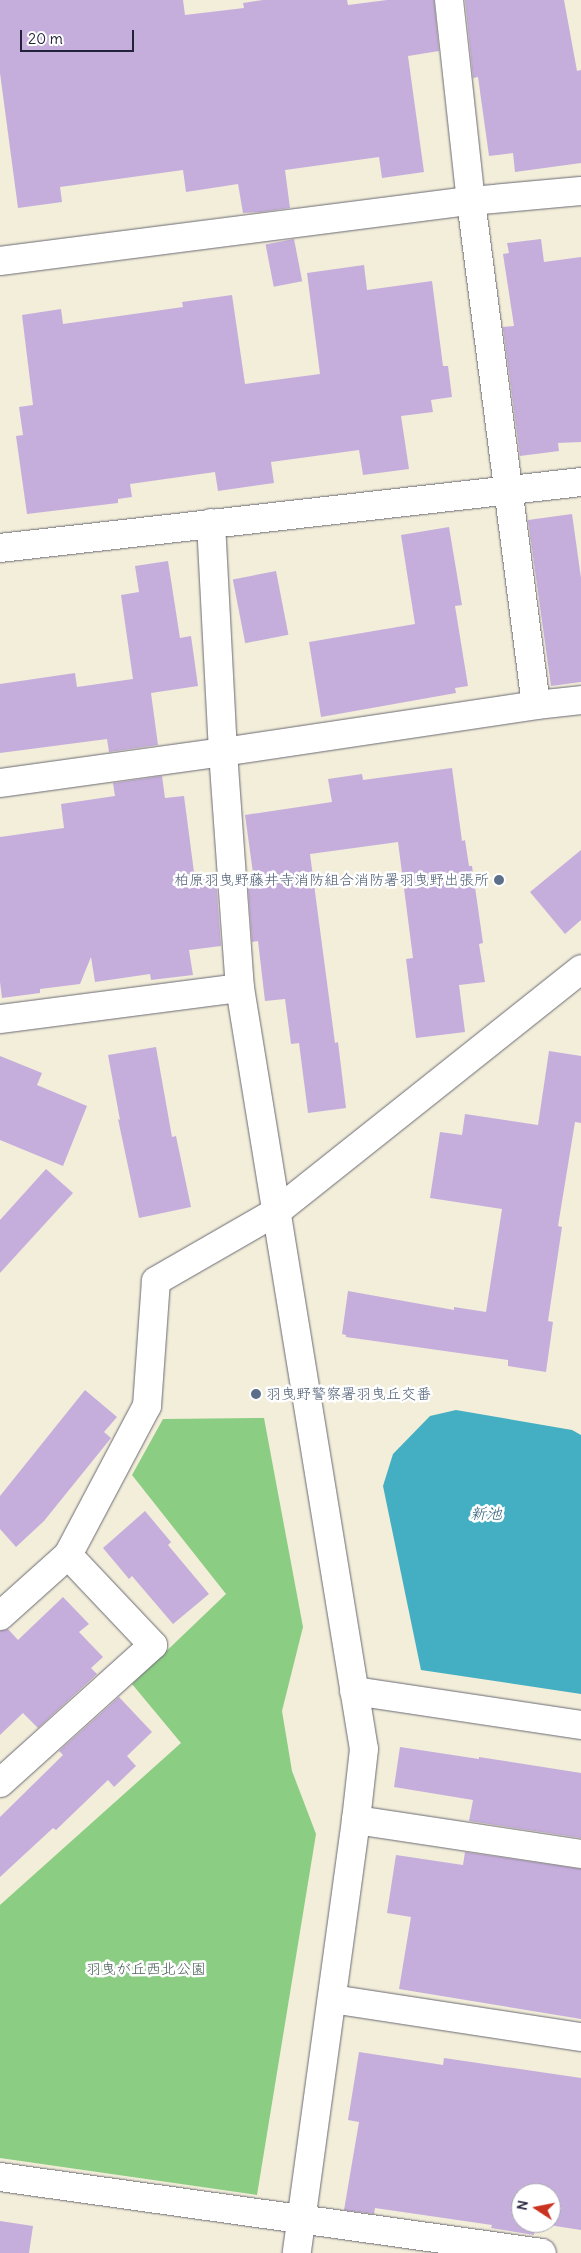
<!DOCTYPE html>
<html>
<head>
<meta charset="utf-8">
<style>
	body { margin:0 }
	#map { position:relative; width:581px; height:2253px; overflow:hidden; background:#f2eeda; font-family:Delius,"Klee One",sans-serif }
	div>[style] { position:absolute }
	.green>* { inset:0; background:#8ccd84 }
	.water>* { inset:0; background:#44afc3 }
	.building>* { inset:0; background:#c6aedc; transform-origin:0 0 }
	.roads { filter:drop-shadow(0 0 1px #6b6973) drop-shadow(0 0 1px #6b6973) }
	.minor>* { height:28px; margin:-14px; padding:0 14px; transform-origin:14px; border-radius:14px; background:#fff }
	.dots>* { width:14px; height:14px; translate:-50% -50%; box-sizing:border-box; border:2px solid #fff; border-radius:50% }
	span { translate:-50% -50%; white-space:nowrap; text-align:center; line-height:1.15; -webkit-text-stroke:5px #fff; paint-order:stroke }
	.service-label { font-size:15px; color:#4e5e75 }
	.right { translate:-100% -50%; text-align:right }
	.left { translate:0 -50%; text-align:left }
	.park-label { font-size:15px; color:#475e55 }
	.water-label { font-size:16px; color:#316178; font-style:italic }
	.north { position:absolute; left:511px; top:2183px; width:50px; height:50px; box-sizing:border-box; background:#fff; border:1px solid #a7a7b1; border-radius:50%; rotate:281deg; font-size:14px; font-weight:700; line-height:20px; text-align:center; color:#22223b }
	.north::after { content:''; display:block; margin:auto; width:18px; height:22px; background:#c8321e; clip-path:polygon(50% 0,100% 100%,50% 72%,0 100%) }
	.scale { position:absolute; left:20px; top:30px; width:114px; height:22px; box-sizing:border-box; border:2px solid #22223b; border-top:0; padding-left:6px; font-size:15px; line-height:18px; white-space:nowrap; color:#22223b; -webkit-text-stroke:4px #fff; paint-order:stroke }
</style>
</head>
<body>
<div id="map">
	<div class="green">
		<div style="clip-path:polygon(264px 1418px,303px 1627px,282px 1711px,292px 1771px,316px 1834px,257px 2195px,0 2158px,0 1905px,181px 1743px,132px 1684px,226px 1594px,132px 1475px,163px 1419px)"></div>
	</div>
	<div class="water">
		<div style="clip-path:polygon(456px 1410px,572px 1430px,581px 1435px,581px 1694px,421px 1670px,383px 1486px,393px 1454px,430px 1416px)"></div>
	</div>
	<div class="building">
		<div style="clip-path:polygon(0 0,183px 0,185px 15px,244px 8px,243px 3px,263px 0,347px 0,348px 5px,387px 0,434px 0,439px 51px,408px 56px,424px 172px,382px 178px,379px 157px,285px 170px,290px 208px,261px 212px,243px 213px,238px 184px,186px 192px,183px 170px,60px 187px,62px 202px,18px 208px,0 73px)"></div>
		<div style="clip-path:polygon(465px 0,564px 0,577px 71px,581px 70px,581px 163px,515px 172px,513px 153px,489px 156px,478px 77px,473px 78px)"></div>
		<div style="left:294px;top:239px;width:43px;height:29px;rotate:79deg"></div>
		<div style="clip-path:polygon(541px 239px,544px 262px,581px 257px,581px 442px,558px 443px,559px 451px,520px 456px,503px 327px,514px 326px,503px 254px,509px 253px,507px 243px)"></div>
		<div style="clip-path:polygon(364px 265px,367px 290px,432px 281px,443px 366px,448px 366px,452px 397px,431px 400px,433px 412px,401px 416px,409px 469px,363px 475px,359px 450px,271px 462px,274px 483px,218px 491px,215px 472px,130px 484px,132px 497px,118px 499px,118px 503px,27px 514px,16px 436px,23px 435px,19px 407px,33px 405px,22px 315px,61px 309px,63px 324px,183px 307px,182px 302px,232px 295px,245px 384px,320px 374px,307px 273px)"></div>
		<div style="clip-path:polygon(572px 514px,581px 578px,581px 682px,551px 686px,528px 520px)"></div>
		<div style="clip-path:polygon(449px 527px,462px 605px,455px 606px,468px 686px,455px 688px,456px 693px,321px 717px,309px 642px,415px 624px,401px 535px)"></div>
		<div style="clip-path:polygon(168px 561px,180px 638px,191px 636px,198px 686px,151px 693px,158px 745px,109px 752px,107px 739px,0 753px,0 684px,75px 673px,77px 687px,133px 679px,121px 595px,139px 592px,135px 566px)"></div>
		<div style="left:276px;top:571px;width:65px;height:44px;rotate:79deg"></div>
		<div style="clip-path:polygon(452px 768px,462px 841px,465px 840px,469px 866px,472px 866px,483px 943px,479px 944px,485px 982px,459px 985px,465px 1032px,416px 1038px,406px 959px,413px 958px,398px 842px,310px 854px,335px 1043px,338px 1042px,346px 1108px,308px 1113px,299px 1043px,291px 1044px,285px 999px,265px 1001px,258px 941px,252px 942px,247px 873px,253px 873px,245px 815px,332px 802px,328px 779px,362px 774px,363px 780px)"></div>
		<div style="clip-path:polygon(162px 776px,165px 798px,184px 796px,195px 880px,216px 878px,221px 946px,189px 950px,193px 975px,151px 980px,150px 974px,95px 982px,91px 957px,80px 984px,40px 989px,40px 993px,2px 998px,0 982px,0 837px,64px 828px,61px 804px,115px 796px,113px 783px)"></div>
		<div style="clip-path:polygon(581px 850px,581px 920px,565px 934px,530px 892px)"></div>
		<div style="clip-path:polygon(156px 1047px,172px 1137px,176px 1136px,191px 1207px,139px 1218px,118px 1119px,120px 1120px,108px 1055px)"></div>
		<div style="clip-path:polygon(549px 1051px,581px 1056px,581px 1123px,575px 1122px,558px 1226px,562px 1227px,548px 1321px,553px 1322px,546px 1372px,508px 1366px,508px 1360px,346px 1337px,346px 1335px,342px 1334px,348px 1291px,454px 1310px,454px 1307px,486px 1312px,502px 1209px,430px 1198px,440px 1132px,462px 1135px,465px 1114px,538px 1125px)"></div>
		<div style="clip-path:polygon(0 1056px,42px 1073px,37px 1085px,87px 1106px,63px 1166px,0 1140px)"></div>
		<div style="clip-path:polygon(46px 1169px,73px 1193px,0 1273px,0 1220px)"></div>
		<div style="clip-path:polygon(85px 1390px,117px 1417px,104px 1432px,111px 1438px,44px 1521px,16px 1547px,0 1529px,0 1496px)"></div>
		<div style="clip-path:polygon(145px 1511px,171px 1542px,168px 1545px,209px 1594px,173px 1624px,132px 1576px,129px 1579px,103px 1548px)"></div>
		<div style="clip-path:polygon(63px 1597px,89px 1624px,79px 1632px,103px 1657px,91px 1668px,97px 1674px,38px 1728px,23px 1713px,0 1735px,0 1631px,8px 1629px,18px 1640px)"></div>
		<div style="clip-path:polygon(119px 1697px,152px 1732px,127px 1756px,136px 1766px,114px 1787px,108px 1780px,56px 1830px,53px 1828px,0 1877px,0 1817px,63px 1755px,59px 1751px)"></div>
		<div style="clip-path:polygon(400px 1747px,479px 1759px,479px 1757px,581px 1773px,581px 1838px,469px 1821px,473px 1800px,394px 1787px)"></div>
		<div style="clip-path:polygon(465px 1852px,581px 1869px,581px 2019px,399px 1989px,411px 1917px,387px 1913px,396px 1855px,463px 1865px)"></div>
		<div style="clip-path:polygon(evenodd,359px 2052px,443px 2065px,444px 2058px,581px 2078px,581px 2230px,536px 2223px,534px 2235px,491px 2228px,492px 2225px,375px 2208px,374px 2214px,344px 2210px,359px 2122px,348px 2120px,359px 2052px,521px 2193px,551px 2193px,551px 2223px,521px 2223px,521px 2193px)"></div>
		<div style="clip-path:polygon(0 2221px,33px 2226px,29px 2253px,0 2253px)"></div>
	</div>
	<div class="roads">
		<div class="minor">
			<div style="left:449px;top:0;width:202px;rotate:83.8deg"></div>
			<div style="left:471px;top:201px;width:508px;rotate:82.65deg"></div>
			<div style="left:0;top:261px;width:475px;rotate:-7.3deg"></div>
			<div style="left:471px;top:201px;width:110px;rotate:-5.2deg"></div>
			<div style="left:211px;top:523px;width:229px;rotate:87deg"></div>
			<div style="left:223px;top:752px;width:237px;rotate:85.9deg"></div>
			<div style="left:240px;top:988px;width:771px;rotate:80.75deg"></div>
			<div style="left:364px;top:1749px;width:71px;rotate:96.4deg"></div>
			<div style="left:356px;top:1820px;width:437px;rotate:97.8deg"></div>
			<div style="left:0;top:548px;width:585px;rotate:-6.48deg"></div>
			<div style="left:0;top:783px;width:225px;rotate:-7.9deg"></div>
			<div style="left:223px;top:752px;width:317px;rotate:-8.5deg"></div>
			<div style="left:536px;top:705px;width:45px;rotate:-6.3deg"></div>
			<div style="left:0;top:1019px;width:242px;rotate:-7.4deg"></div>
			<div style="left:0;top:1616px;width:91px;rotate:-41.9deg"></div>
			<div style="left:68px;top:1555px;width:169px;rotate:-62.1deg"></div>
			<div style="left:147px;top:1406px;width:125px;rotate:-85.9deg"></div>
			<div style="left:156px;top:1281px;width:138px;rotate:-29.9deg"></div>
			<div style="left:276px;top:1212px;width:390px;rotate:-38.5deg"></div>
			<div style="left:354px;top:1691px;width:230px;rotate:8.5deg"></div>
			<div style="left:0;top:1783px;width:206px;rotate:-42deg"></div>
			<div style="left:153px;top:1645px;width:124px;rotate:-133.4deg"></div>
			<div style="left:356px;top:1820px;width:228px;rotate:8.6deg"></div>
			<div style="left:332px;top:1999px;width:252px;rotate:8.7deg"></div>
			<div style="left:0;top:2177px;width:547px;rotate:7.98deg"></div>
		</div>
	</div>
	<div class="dots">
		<div style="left:499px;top:880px;background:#5c6f8a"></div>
		<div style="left:256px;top:1394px;background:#5c6f8a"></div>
	</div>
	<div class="service-label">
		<span class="right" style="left:489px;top:880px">柏原羽曳野藤井寺消防組合消防署羽曳野出張所</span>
		<span class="left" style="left:266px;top:1394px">羽曳野警察署羽曳丘交番</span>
	</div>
	<div class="park-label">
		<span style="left:146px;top:1969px">羽曳が丘西北公園</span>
	</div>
	<div class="water-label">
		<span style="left:486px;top:1513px">新池</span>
	</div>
	<div class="north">N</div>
	<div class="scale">20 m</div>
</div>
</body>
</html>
